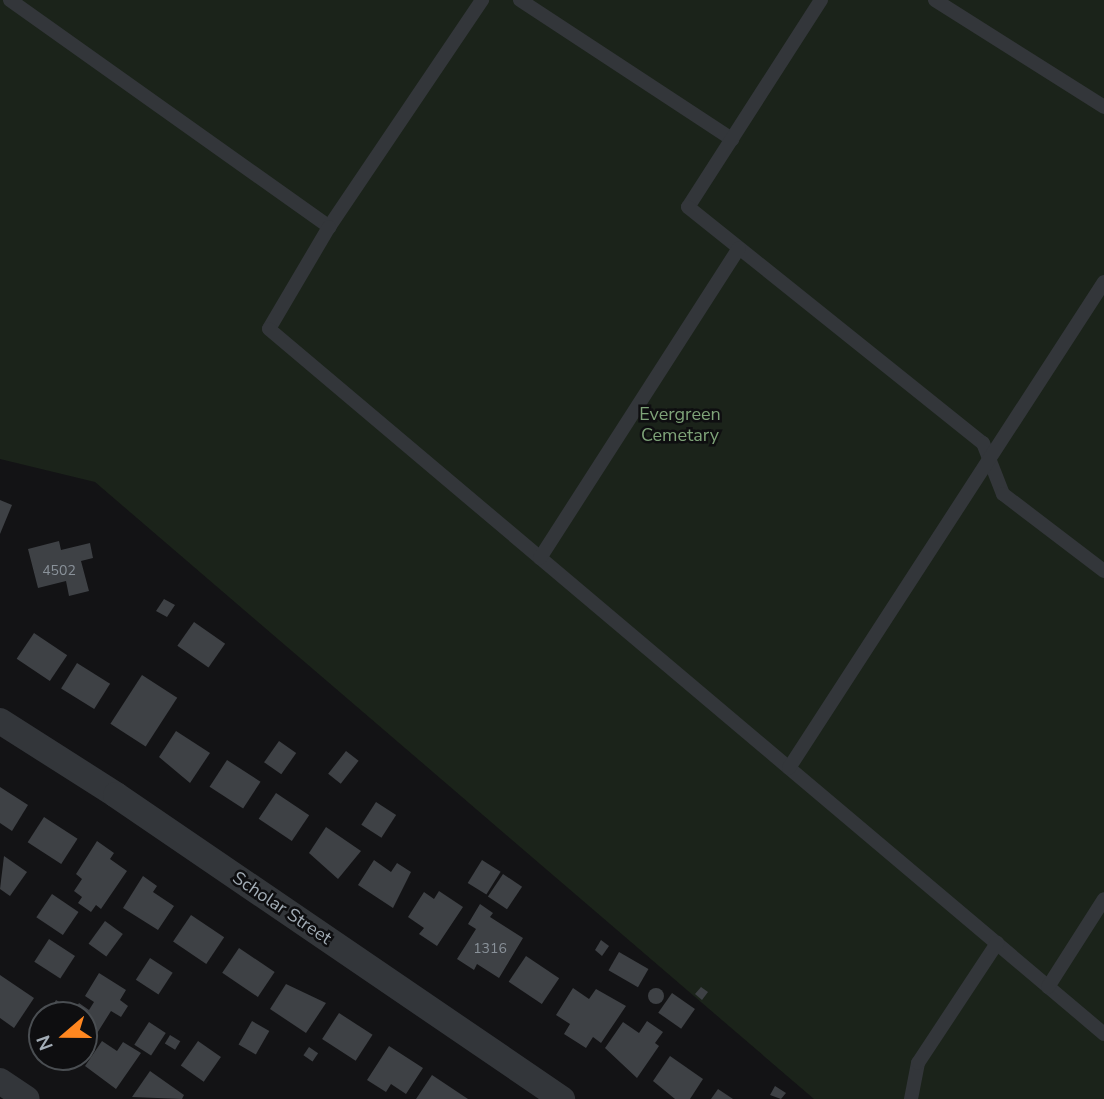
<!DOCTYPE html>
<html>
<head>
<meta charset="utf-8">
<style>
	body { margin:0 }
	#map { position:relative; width:1104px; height:1099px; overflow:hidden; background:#131315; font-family:"Nunito Sans",sans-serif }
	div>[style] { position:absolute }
	.green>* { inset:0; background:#1b231a }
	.building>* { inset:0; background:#3e4145; transform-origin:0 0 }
	.round { border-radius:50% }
	.lane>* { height:14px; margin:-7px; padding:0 7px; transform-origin:7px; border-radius:7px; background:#33363a }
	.street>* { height:26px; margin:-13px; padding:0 13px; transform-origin:13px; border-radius:13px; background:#33363a }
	span { translate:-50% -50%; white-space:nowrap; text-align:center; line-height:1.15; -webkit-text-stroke:5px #0e0e10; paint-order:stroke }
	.number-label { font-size:14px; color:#8a929a }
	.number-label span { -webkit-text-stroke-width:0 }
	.park-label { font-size:18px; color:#7ea378 }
	.street-label { font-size:18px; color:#a3adb6 }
	.north { position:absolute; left:28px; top:1001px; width:70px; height:70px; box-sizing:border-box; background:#0e0e10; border:2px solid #4a4e52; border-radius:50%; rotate:250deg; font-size:19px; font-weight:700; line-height:28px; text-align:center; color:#a3adb6 }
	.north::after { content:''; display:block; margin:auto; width:24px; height:32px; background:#ff8720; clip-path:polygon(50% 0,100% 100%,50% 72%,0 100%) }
</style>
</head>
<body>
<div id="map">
	<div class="green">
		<div style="clip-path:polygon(0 0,1104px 0,1104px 1099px,814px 1099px,95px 482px,0 459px)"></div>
	</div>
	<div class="building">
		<div style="clip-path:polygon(0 500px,12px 505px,0 534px)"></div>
		<div style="clip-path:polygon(59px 541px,61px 550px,90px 543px,93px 558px,81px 561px,89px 591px,69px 596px,66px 581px,38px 588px,28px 549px)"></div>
		<div style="clip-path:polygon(164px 599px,175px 605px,167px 617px,156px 611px)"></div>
		<div style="left:194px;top:622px;width:38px;height:29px;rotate:35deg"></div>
		<div style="left:34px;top:633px;width:40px;height:31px;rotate:34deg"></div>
		<div style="left:77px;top:663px;width:39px;height:30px;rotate:32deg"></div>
		<div style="left:142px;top:675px;width:42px;height:58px;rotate:33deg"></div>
		<div style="clip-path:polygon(176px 731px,210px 753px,190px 783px,159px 757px)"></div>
		<div style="left:279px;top:741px;width:21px;height:26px;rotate:35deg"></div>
		<div style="left:346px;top:751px;width:16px;height:29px;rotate:38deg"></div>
		<div style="left:227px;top:760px;width:40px;height:32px;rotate:33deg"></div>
		<div style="clip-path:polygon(0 787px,28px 805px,12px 831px,0 823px)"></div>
		<div style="left:276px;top:793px;width:40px;height:31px;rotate:34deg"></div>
		<div style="left:376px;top:802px;width:24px;height:27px;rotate:33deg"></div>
		<div style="left:44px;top:817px;width:40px;height:30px;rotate:33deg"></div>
		<div style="clip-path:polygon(326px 827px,361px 851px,338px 879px,309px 853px)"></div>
		<div style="clip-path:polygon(97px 841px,114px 853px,110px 859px,127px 871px,101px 909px,96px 905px,91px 912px,78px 903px,82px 897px,74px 891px,82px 879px,76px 874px)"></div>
		<div style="clip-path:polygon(4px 856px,27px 872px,10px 896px,0 889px)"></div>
		<div style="clip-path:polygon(374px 860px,391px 872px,397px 863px,411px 872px,393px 908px,358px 885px)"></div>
		<div style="left:482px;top:860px;width:22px;height:27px;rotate:32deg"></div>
		<div style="left:503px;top:874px;width:23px;height:27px;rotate:34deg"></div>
		<div style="clip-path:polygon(143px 876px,157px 886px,153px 892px,174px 906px,158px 930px,123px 908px)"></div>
		<div style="clip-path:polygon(439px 891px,463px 907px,437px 946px,419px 934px,424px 928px,408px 917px,424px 892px,434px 899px)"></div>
		<div style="left:52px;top:894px;width:32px;height:28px;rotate:34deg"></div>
		<div style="clip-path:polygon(480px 904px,493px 913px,490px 917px,523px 938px,499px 978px,477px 964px,474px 970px,457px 959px,476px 929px,468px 924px)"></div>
		<div style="left:191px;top:915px;width:40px;height:32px;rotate:34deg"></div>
		<div style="left:105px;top:921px;width:22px;height:28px;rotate:36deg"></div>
		<div style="left:49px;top:939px;width:31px;height:27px;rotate:33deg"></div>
		<div style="clip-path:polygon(601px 940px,609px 946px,602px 956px,595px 950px)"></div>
		<div style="left:239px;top:948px;width:43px;height:30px;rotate:34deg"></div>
		<div style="left:619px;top:952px;width:34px;height:21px;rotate:30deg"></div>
		<div style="left:526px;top:956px;width:40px;height:31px;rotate:34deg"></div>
		<div style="left:150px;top:958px;width:27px;height:26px;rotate:33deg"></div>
		<div style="clip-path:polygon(99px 973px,126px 990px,120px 1000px,128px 1006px,121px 1017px,111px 1011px,84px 1054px,84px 1015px,47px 1015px,56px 1000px,74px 1011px,79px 1003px,89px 1010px,94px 1002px,85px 996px)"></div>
		<div style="clip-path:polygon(0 975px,34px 998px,14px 1028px,0 1018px)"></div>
		<div style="clip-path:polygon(286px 984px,326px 1003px,306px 1033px,270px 1009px)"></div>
		<div style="clip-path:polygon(701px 987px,708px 992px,702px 1000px,695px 994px)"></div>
		<div class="round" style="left:648px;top:988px;width:16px;height:16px"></div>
		<div style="clip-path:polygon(573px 988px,589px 999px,596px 989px,626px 1006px,601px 1043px,593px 1037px,586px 1048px,564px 1034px,570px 1024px,556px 1015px)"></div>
		<div style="left:672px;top:993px;width:28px;height:24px;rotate:35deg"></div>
		<div style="left:339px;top:1013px;width:40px;height:31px;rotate:33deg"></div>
		<div style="left:252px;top:1021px;width:20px;height:27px;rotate:30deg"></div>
		<div style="clip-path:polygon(647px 1021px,663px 1032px,655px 1043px,659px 1046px,637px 1078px,605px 1048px,623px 1022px,639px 1033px)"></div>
		<div style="left:149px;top:1022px;width:20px;height:27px;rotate:33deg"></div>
		<div style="left:170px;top:1035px;width:12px;height:10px;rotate:31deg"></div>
		<div style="clip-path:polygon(102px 1041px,117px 1051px,123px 1042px,141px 1053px,116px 1089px,85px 1066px)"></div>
		<div style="left:198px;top:1041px;width:28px;height:30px;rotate:35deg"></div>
		<div style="clip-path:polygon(389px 1046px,423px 1068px,406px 1094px,391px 1084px,386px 1092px,367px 1080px)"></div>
		<div style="left:309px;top:1047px;width:11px;height:10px;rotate:34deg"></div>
		<div style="clip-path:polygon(670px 1056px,703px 1079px,690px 1099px,675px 1099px,653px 1081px)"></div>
		<div style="clip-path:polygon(61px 1057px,82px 1057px,76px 1066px)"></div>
		<div style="clip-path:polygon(150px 1071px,184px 1095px,182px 1099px,132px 1097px)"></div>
		<div style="clip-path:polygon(432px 1075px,468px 1099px,416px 1099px)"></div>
		<div style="clip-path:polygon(775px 1086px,786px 1093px,781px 1099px,770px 1095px)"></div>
		<div style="clip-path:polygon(718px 1089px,733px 1099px,711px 1099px)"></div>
	</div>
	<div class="lane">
		<div style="left:10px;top:0;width:392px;rotate:35.4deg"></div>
		<div style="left:329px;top:227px;width:274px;rotate:-56deg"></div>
		<div style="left:520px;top:0;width:254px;rotate:33.3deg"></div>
		<div style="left:821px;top:0;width:246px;rotate:122.7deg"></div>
		<div style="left:688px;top:207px;width:378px;rotate:38.7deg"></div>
		<div style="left:983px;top:443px;width:55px;rotate:68.6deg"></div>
		<div style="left:1003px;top:494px;width:127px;rotate:37.3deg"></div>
		<div style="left:935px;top:0;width:200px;rotate:32.3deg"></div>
		<div style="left:329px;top:227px;width:118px;rotate:120.5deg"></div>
		<div style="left:269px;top:329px;width:1093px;rotate:40.17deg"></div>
		<div style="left:540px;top:558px;width:368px;rotate:-57.3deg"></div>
		<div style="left:789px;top:768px;width:579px;rotate:-57.05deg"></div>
		<div style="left:1048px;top:987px;width:104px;rotate:-57.5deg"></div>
		<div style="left:911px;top:1099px;width:37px;rotate:-79deg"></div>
		<div style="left:918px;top:1063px;width:144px;rotate:-56.6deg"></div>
	</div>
	<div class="street">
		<div style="left:0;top:721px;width:138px;rotate:32.5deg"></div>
		<div style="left:116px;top:795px;width:540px;rotate:34.28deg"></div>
		<div style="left:0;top:1081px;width:32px;rotate:34deg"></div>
	</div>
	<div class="number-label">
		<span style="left:59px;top:571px">4502</span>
		<span style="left:490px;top:949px">1316</span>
	</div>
	<div class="park-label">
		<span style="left:680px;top:425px">Evergreen<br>Cemetary</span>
	</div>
	<div class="street-label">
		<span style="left:282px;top:908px;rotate:34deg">Scholar Street</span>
	</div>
	<div class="north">N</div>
</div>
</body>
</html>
